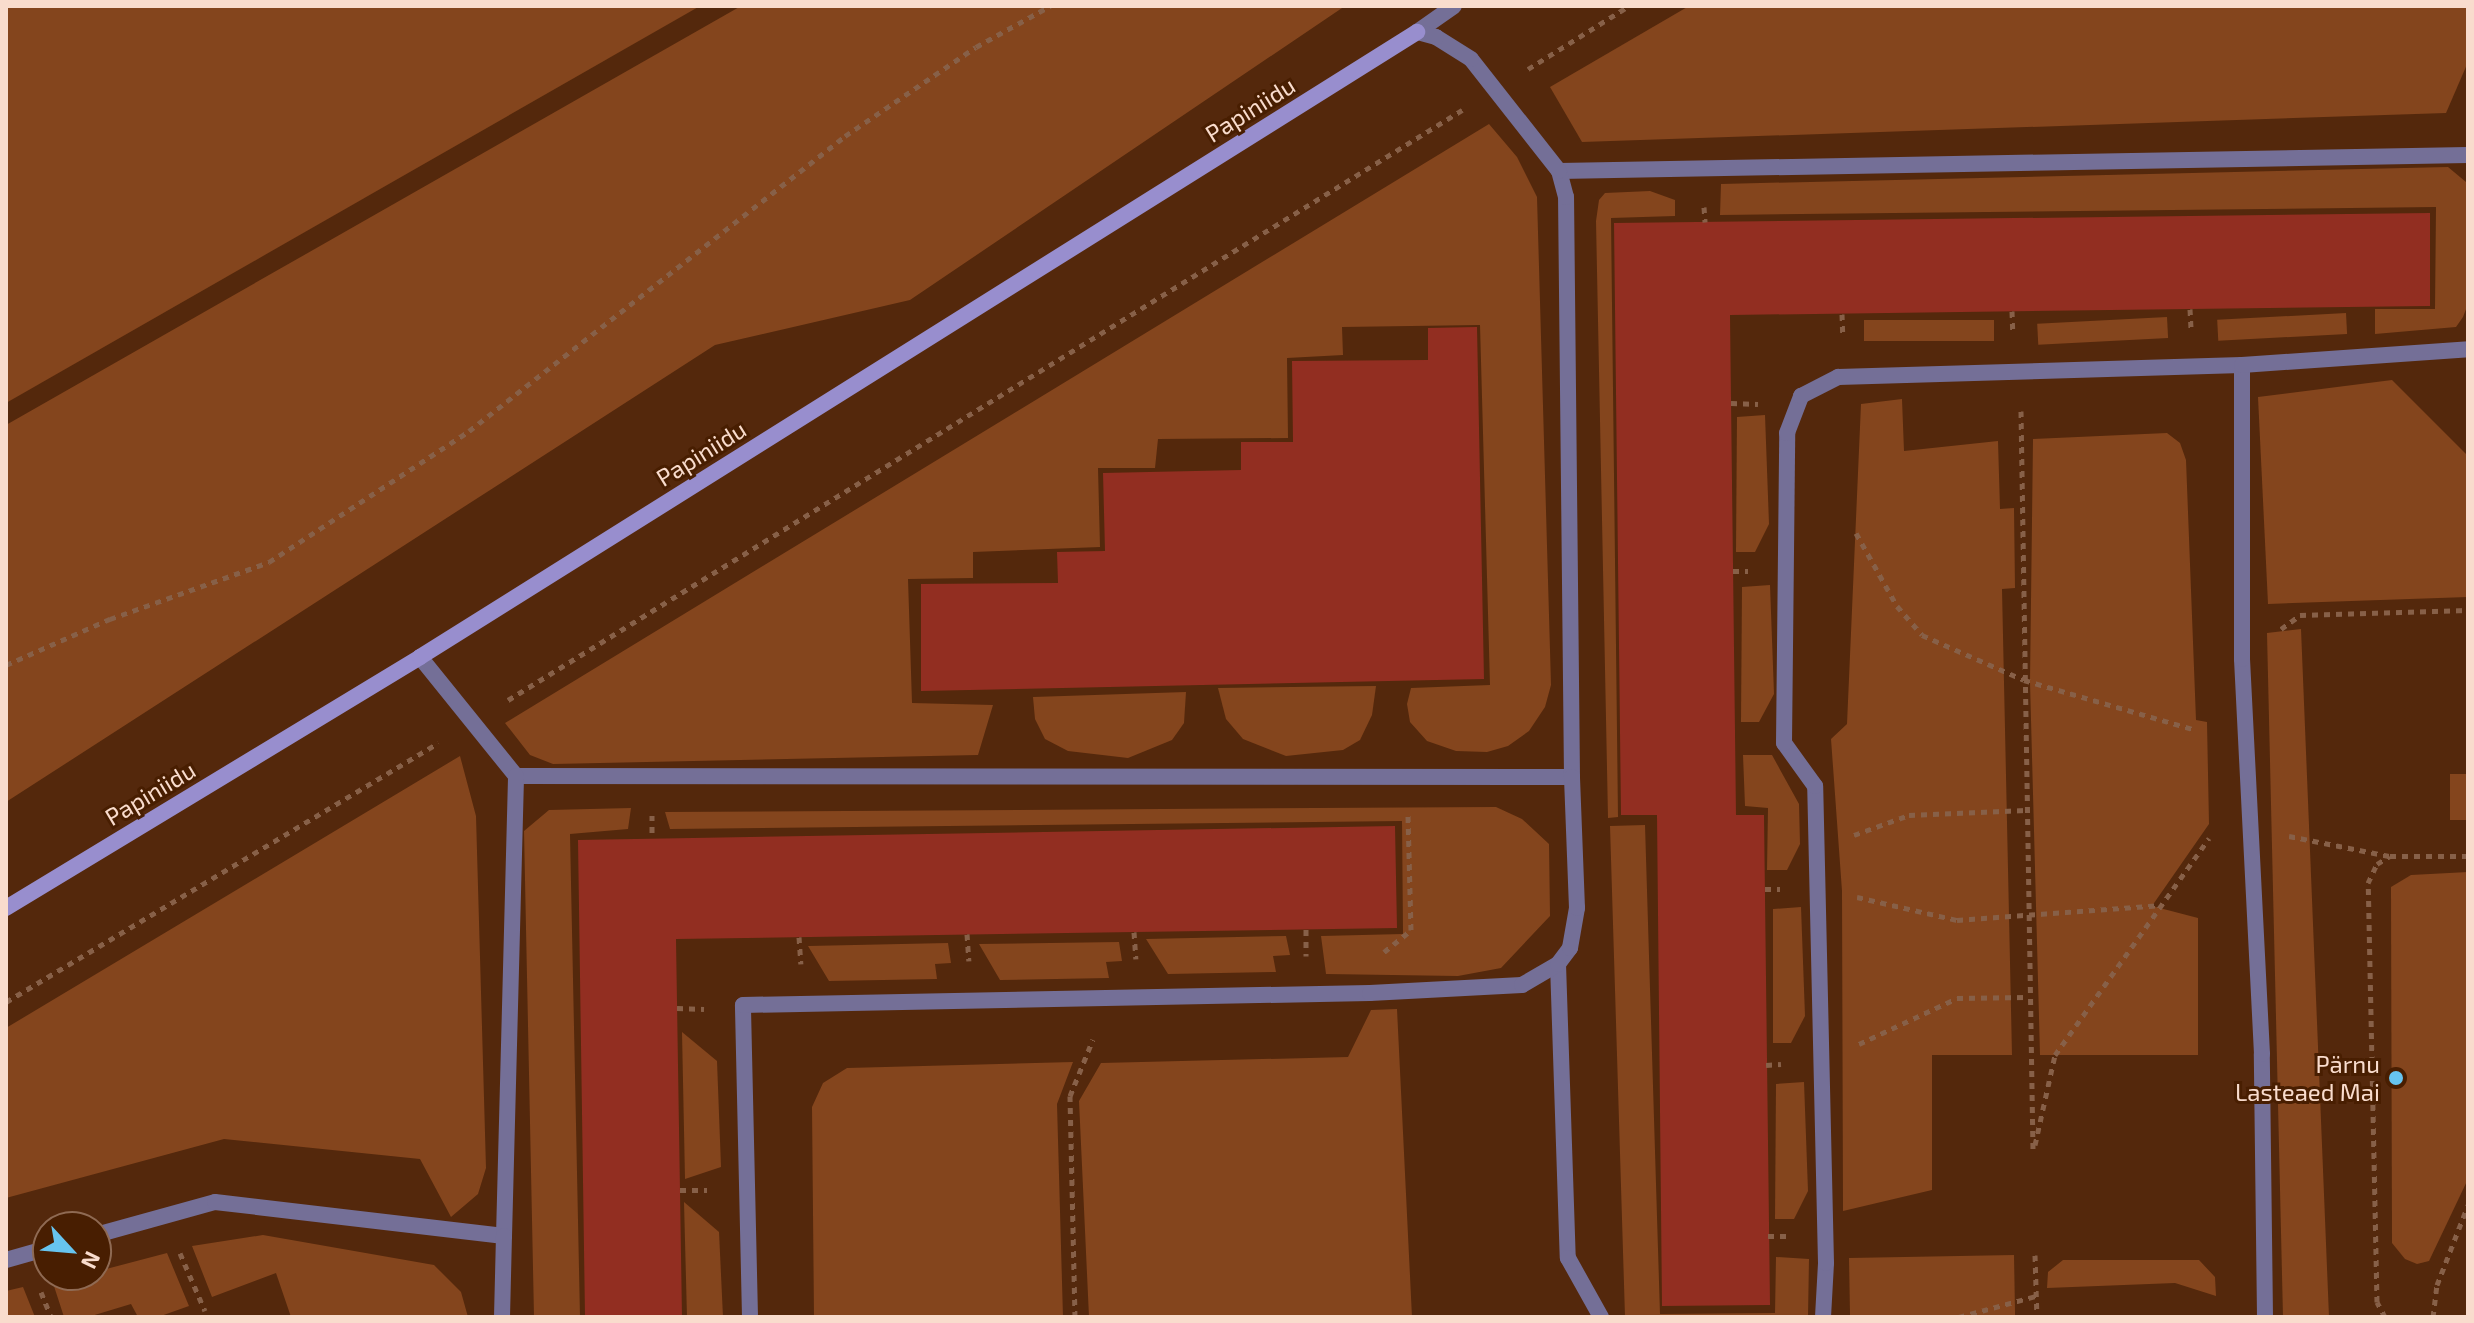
<!DOCTYPE html>
<html>
<head>
<meta charset="utf-8">
<style>
	body { margin:0 }
	#map { position:relative; width:2474px; height:1323px; overflow:hidden; background:#54280c; font-family:"Exo 2",sans-serif }
	div>[style] { position:absolute }
	.green>* { inset:0; background:#84451d; transform-origin:0 0 }
	.building>* { inset:0; background:#922e21 }
	.path>* { height:5px; margin-top:-2.5px; transform-origin:0; background:repeating-linear-gradient(90deg,#876048 0 6px,transparent 0 12px) }
	.lane>* { height:16px; margin:-8px; padding:0 8px; transform-origin:8px; border-radius:8px; background:#746f97 }
	.street>* { height:16px; margin:-8px; padding:0 8px; transform-origin:8px; border-radius:8px; background:#746f97 }
	.secondary>* { height:16px; margin:-8px; padding:0 8px; transform-origin:8px; border-radius:8px; background:#988ece }
	.dots>* { width:22px; height:22px; translate:-50% -50%; box-sizing:border-box; border:4px solid #481e01; border-radius:50% }
	span { translate:-50% -50%; white-space:nowrap; text-align:center; line-height:1.15; -webkit-text-stroke:6px #481e01; paint-order:stroke }
	.street-label { font-size:24px; color:#f9dccd }
	.poi-label { font-size:24px; color:#f9dccd }
	.right { translate:-100% -50%; text-align:right }
	.frame { position:absolute; inset:0; border:8px solid #f9dccd; pointer-events:none }
	.north { position:absolute; left:32px; top:1211px; width:80px; height:80px; box-sizing:border-box; background:#481e01; border:2px solid #8f6a53; border-radius:50%; rotate:116deg; font-size:22px; font-weight:700; line-height:32px; text-align:center; color:#f9dccd }
	.north::after { content:''; display:block; margin:auto; width:28px; height:36px; background:#67c4ef; clip-path:polygon(50% 0,100% 100%,50% 72%,0 100%) }
</style>
</head>
<body>
<div id="map">
	<div class="green">
		<div style="clip-path:polygon(6px 6px,700px 6px,6px 403px)"></div>
		<div style="clip-path:polygon(741px 6px,1345px 6px,910px 300px,715px 345px,6px 802px,6px 425px)"></div>
		<div style="clip-path:polygon(1689px 6px,2468px 6px,2468px 62px,2446px 113px,1582px 142px,1550px 87px)"></div>
		<div style="clip-path:polygon(1489px 124px,1517px 157px,1537px 197px,1551px 685px,1545px 707px,1529px 731px,1508px 746px,1487px 752px,1456px 751px,1427px 741px,1410px 722px,1407px 704px,1411px 688px,1490px 685px,1480px 325px,1342px 327px,1343px 355px,1287px 358px,1288px 438px,1158px 439px,1155px 468px,1098px 468px,1100px 547px,973px 552px,973px 578px,908px 579px,912px 703px,993px 705px,978px 755px,553px 764px,530px 755px,505px 723px)"></div>
		<div style="clip-path:polygon(2448px 167px,2466px 182px,2468px 304px,2463px 317px,2456px 327px,2375px 334px,2375px 309px,2435px 309px,2436px 207px,1720px 215px,1721px 184px)"></div>
		<div style="clip-path:polygon(1650px 191px,1675px 200px,1675px 216px,1611px 218px,1618px 817px,1608px 818px,1596px 221px,1599px 200px,1605px 193px)"></div>
		<div style="left:2346px;top:313px;width:21px;height:129px;rotate:87deg"></div>
		<div style="left:2167px;top:317px;width:21px;height:130px;rotate:87deg"></div>
		<div style="left:1994px;top:320px;width:21px;height:130px;rotate:90deg"></div>
		<div style="clip-path:polygon(2392px 380px,2468px 456px,2468px 597px,2268px 604px,2258px 397px)"></div>
		<div style="clip-path:polygon(1902px 399px,1904px 451px,1998px 441px,2000px 509px,2014px 508px,2015px 588px,2002px 589px,2012px 1055px,1932px 1055px,1932px 1190px,1843px 1211px,1842px 891px,1831px 739px,1847px 724px,1861px 404px)"></div>
		<div style="clip-path:polygon(1765px 415px,1769px 524px,1755px 552px,1736px 552px,1737px 417px)"></div>
		<div style="clip-path:polygon(2167px 433px,2180px 443px,2186px 460px,2196px 720px,2207px 722px,2209px 824px,2152px 906px,2198px 918px,2198px 1055px,2040px 1055px,2030px 682px,2033px 439px)"></div>
		<div style="clip-path:polygon(1770px 585px,1774px 694px,1759px 722px,1741px 722px,1742px 587px)"></div>
		<div style="clip-path:polygon(2301px 629px,2329px 1317px,2283px 1317px,2267px 633px)"></div>
		<div style="clip-path:polygon(1376px 686px,1372px 715px,1360px 740px,1343px 750px,1286px 756px,1243px 739px,1226px 719px,1218px 688px)"></div>
		<div style="clip-path:polygon(1186px 692px,1184px 723px,1172px 740px,1128px 758px,1068px 751px,1045px 739px,1035px 719px,1033px 697px)"></div>
		<div style="clip-path:polygon(1743px 755px,1772px 755px,1799px 804px,1800px 844px,1787px 870px,1767px 870px,1768px 808px,1745px 806px)"></div>
		<div style="clip-path:polygon(460px 756px,476px 816px,486px 1168px,478px 1194px,451px 1217px,420px 1159px,224px 1139px,6px 1198px,6px 1028px)"></div>
		<div style="left:2450px;top:774px;width:18px;height:46px"></div>
		<div style="clip-path:polygon(1496px 807px,1522px 819px,1549px 844px,1550px 916px,1501px 968px,1458px 976px,1326px 974px,1321px 936px,1403px 934px,1402px 821px,670px 829px,665px 812px)"></div>
		<div style="clip-path:polygon(631px 808px,628px 829px,570px 834px,580px 1317px,534px 1317px,524px 831px,549px 810px)"></div>
		<div style="clip-path:polygon(1645px 825px,1660px 1314px,1775px 1313px,1776px 1257px,1809px 1259px,1808px 1317px,1625px 1317px,1610px 826px)"></div>
		<div style="clip-path:polygon(2468px 872px,2468px 1179px,2429px 1261px,2417px 1264px,2405px 1259px,2392px 1243px,2391px 887px,2411px 875px)"></div>
		<div style="clip-path:polygon(1801px 907px,1805px 1016px,1791px 1043px,1773px 1043px,1773px 909px)"></div>
		<div style="clip-path:polygon(1286px 936px,1290px 955px,1273px 956px,1276px 972px,1168px 974px,1146px 939px)"></div>
		<div style="clip-path:polygon(1119px 942px,1122px 961px,1106px 962px,1109px 978px,1000px 980px,979px 944px)"></div>
		<div style="clip-path:polygon(948px 943px,951px 963px,935px 964px,937px 979px,829px 981px,808px 946px)"></div>
		<div style="clip-path:polygon(1397px 1009px,1412px 1317px,1089px 1317px,1079px 1101px,1101px 1063px,1348px 1057px,1371px 1010px)"></div>
		<div style="clip-path:polygon(682px 1032px,717px 1061px,721px 1167px,685px 1179px)"></div>
		<div style="clip-path:polygon(1073px 1062px,1057px 1104px,1063px 1317px,814px 1317px,812px 1107px,823px 1083px,847px 1068px)"></div>
		<div style="clip-path:polygon(1804px 1082px,1808px 1191px,1794px 1219px,1775px 1219px,1776px 1084px)"></div>
		<div style="clip-path:polygon(684px 1202px,719px 1232px,723px 1317px,687px 1317px)"></div>
		<div style="clip-path:polygon(263px 1235px,434px 1265px,461px 1292px,468px 1317px,291px 1317px,276px 1273px,212px 1297px,192px 1246px)"></div>
		<div style="clip-path:polygon(167px 1253px,189px 1306px,158px 1317px,138px 1317px,131px 1304px,88px 1317px,64px 1317px,53px 1283px)"></div>
		<div style="left:2014px;top:1255px;width:62px;height:165px;rotate:89deg"></div>
		<div style="clip-path:polygon(2063px 1260px,2199px 1260px,2215px 1277px,2216px 1296px,2175px 1283px,2047px 1288px,2048px 1272px)"></div>
		<div style="clip-path:polygon(23px 1287px,35px 1317px,6px 1317px,6px 1291px)"></div>
	</div>
	<div class="building">
		<div style="clip-path:polygon(2430px 213px,2430px 306px,1730px 315px,1736px 815px,1764px 815px,1770px 1305px,1662px 1306px,1657px 815px,1621px 815px,1614px 223px)"></div>
		<div style="clip-path:polygon(1477px 327px,1484px 679px,921px 691px,921px 584px,1058px 583px,1057px 552px,1105px 551px,1103px 473px,1241px 470px,1241px 442px,1293px 442px,1292px 361px,1428px 360px,1428px 328px)"></div>
		<div style="clip-path:polygon(1395px 826px,1397px 928px,676px 939px,682px 1317px,585px 1317px,578px 840px)"></div>
	</div>
	<div class="path">
		<div style="left:1528px;top:69px;width:119px;rotate:-32deg"></div>
		<div style="left:1704px;top:207px;width:15px;rotate:86deg"></div>
		<div style="left:2190px;top:309px;width:19px;rotate:87deg"></div>
		<div style="left:2012px;top:311px;width:23px;rotate:88deg"></div>
		<div style="left:1842px;top:314px;width:23px;rotate:88deg"></div>
		<div style="left:1731px;top:403px;width:27px;rotate:2deg"></div>
		<div style="left:2021px;top:411px;width:743px;rotate:89.07deg"></div>
		<div style="left:1856px;top:533px;width:84px;rotate:60.7deg"></div>
		<div style="left:1897px;top:606px;width:38px;rotate:49deg"></div>
		<div style="left:1922px;top:635px;width:111px;rotate:23.8deg"></div>
		<div style="left:2024px;top:680px;width:176px;rotate:16.2deg"></div>
		<div style="left:1733px;top:571px;width:15px"></div>
		<div style="left:2281px;top:629px;width:24px;rotate:-36deg"></div>
		<div style="left:2300px;top:615px;width:168px;rotate:-1.7deg"></div>
		<div style="left:6px;top:665px;width:114px;rotate:-23.9deg"></div>
		<div style="left:110px;top:619px;width:169px;rotate:-19.7deg"></div>
		<div style="left:269px;top:562px;width:239px;rotate:-33.2deg"></div>
		<div style="left:469px;top:431px;width:478px;rotate:-38.1deg"></div>
		<div style="left:845px;top:136px;width:158px;rotate:-34.2deg"></div>
		<div style="left:976px;top:47px;width:85px;rotate:-29deg"></div>
		<div style="left:508px;top:700px;width:1122px;rotate:-31.73deg"></div>
		<div style="left:652px;top:815px;width:23px;rotate:90deg"></div>
		<div style="left:1854px;top:835px;width:59px;rotate:-20deg"></div>
		<div style="left:1909px;top:815px;width:117px;rotate:-2.4deg"></div>
		<div style="left:2289px;top:836px;width:102px;rotate:11.3deg"></div>
		<div style="left:1765px;top:889px;width:15px"></div>
		<div style="left:1857px;top:897px;width:103px;rotate:13deg"></div>
		<div style="left:1957px;top:920px;width:206px;rotate:-4.2deg"></div>
		<div style="left:1306px;top:929px;width:27px;rotate:90deg"></div>
		<div style="left:1134px;top:932px;width:27px;rotate:86deg"></div>
		<div style="left:967px;top:934px;width:27px;rotate:86deg"></div>
		<div style="left:799px;top:937px;width:27px;rotate:86deg"></div>
		<div style="left:1384px;top:952px;width:35px;rotate:-39deg"></div>
		<div style="left:1411px;top:930px;width:115px;rotate:-91.5deg"></div>
		<div style="left:6px;top:1002px;width:504px;rotate:-30.94deg"></div>
		<div style="left:677px;top:1008px;width:27px;rotate:2deg"></div>
		<div style="left:1859px;top:1044px;width:108px;rotate:-25.1deg"></div>
		<div style="left:1957px;top:998px;width:70px;rotate:-0.8deg"></div>
		<div style="left:1766px;top:1065px;width:15px;rotate:-4deg"></div>
		<div style="left:2035px;top:1145px;width:92px;rotate:-77.5deg"></div>
		<div style="left:2055px;top:1055px;width:266px;rotate:-54.6deg"></div>
		<div style="left:680px;top:1190px;width:27px"></div>
		<div style="left:1768px;top:1236px;width:19px"></div>
		<div style="left:180px;top:1253px;width:63px;rotate:66.7deg"></div>
		<div style="left:2035px;top:1255px;width:62px;rotate:88.2deg"></div>
		<div style="left:41px;top:1292px;width:27px;rotate:68deg"></div>
		<div style="left:1075px;top:1317px;width:221px;rotate:-91.3deg"></div>
		<div style="left:1070px;top:1096px;width:61px;rotate:-68deg"></div>
		<div style="left:1959px;top:1317px;width:80px;rotate:-15.3deg"></div>
		<div style="left:2385px;top:1317px;width:17px;rotate:-118deg"></div>
		<div style="left:2377px;top:1302px;width:419px;rotate:-91.2deg"></div>
		<div style="left:2368px;top:883px;width:21px;rotate:-65deg"></div>
		<div style="left:2377px;top:864px;width:15px;rotate:-32deg"></div>
		<div style="left:2390px;top:856px;width:78px"></div>
		<div style="left:2433px;top:1317px;width:32px;rotate:-83deg"></div>
		<div style="left:2437px;top:1285px;width:86px;rotate:-68.8deg"></div>
	</div>
	<div class="lane">
		<div style="left:1417px;top:32px;width:45px;rotate:-35.1deg"></div>
	</div>
	<div class="street">
		<div style="left:1559px;top:171px;width:909px;rotate:-1.01deg"></div>
		<div style="left:420px;top:657px;width:153px;rotate:51.1deg"></div>
		<div style="left:516px;top:776px;width:1056px;rotate:0.05deg"></div>
		<div style="left:1572px;top:777px;width:580px;rotate:-90.59deg"></div>
		<div style="left:1566px;top:197px;width:27px;rotate:-105deg"></div>
		<div style="left:1559px;top:171px;width:142px;rotate:-128.2deg"></div>
		<div style="left:1471px;top:59px;width:41px;rotate:-147.8deg"></div>
		<div style="left:1436px;top:37px;width:20px;rotate:-165deg"></div>
		<div style="left:1558px;top:964px;width:294px;rotate:88.1deg"></div>
		<div style="left:1568px;top:1258px;width:68px;rotate:60.8deg"></div>
		<div style="left:96px;top:1235px;width:123px;rotate:-15.5deg"></div>
		<div style="left:215px;top:1202px;width:291px;rotate:6.7deg"></div>
		<div style="left:504px;top:1236px;width:460px;rotate:-88.5deg"></div>
		<div style="left:6px;top:1260px;width:44px;rotate:-15.9deg"></div>
		<div style="left:502px;top:1317px;width:81px;rotate:-88.6deg"></div>
		<div style="left:750px;top:1317px;width:312px;rotate:-91.3deg"></div>
		<div style="left:743px;top:1005px;width:627px;rotate:-1.1deg"></div>
		<div style="left:1370px;top:993px;width:152px;rotate:-3deg"></div>
		<div style="left:1522px;top:985px;width:42px;rotate:-30.3deg"></div>
		<div style="left:1558px;top:964px;width:20px;rotate:-53deg"></div>
		<div style="left:1570px;top:948px;width:41px;rotate:-80.1deg"></div>
		<div style="left:1577px;top:908px;width:131px;rotate:-92.2deg"></div>
		<div style="left:1823px;top:1317px;width:54px;rotate:-86.8deg"></div>
		<div style="left:1826px;top:1263px;width:477px;rotate:-91.3deg"></div>
		<div style="left:1815px;top:786px;width:53px;rotate:-125.8deg"></div>
		<div style="left:1784px;top:743px;width:310px;rotate:-89.4deg"></div>
		<div style="left:1787px;top:433px;width:40px;rotate:-69deg"></div>
		<div style="left:1801px;top:396px;width:42px;rotate:-27.2deg"></div>
		<div style="left:1838px;top:377px;width:404px;rotate:-1.7deg"></div>
		<div style="left:2265px;top:1317px;width:263px;rotate:-90.7deg"></div>
		<div style="left:2262px;top:1054px;width:396px;rotate:-92.9deg"></div>
		<div style="left:2242px;top:659px;width:294px;rotate:-90deg"></div>
		<div style="left:2242px;top:365px;width:227px;rotate:-4deg"></div>
	</div>
	<div class="secondary">
		<div style="left:6px;top:908px;width:484px;rotate:-31.2deg"></div>
		<div style="left:420px;top:657px;width:1177px;rotate:-32.08deg"></div>
	</div>
	<div class="dots">
		<div style="left:2396px;top:1078px;background:#67c4ef"></div>
	</div>
	<div class="street-label">
		<span style="left:1250px;top:109px;rotate:-32deg">Papiniidu</span>
		<span style="left:701px;top:453px;rotate:-32deg">Papiniidu</span>
		<span style="left:150px;top:793px;rotate:-31deg">Papiniidu</span>
	</div>
	<div class="poi-label">
		<span class="right" style="left:2380px;top:1078px">Pärnu<br>Lasteaed Mai</span>
	</div>
	<div class="frame"></div>
	<div class="north">N</div>
</div>
</body>
</html>
